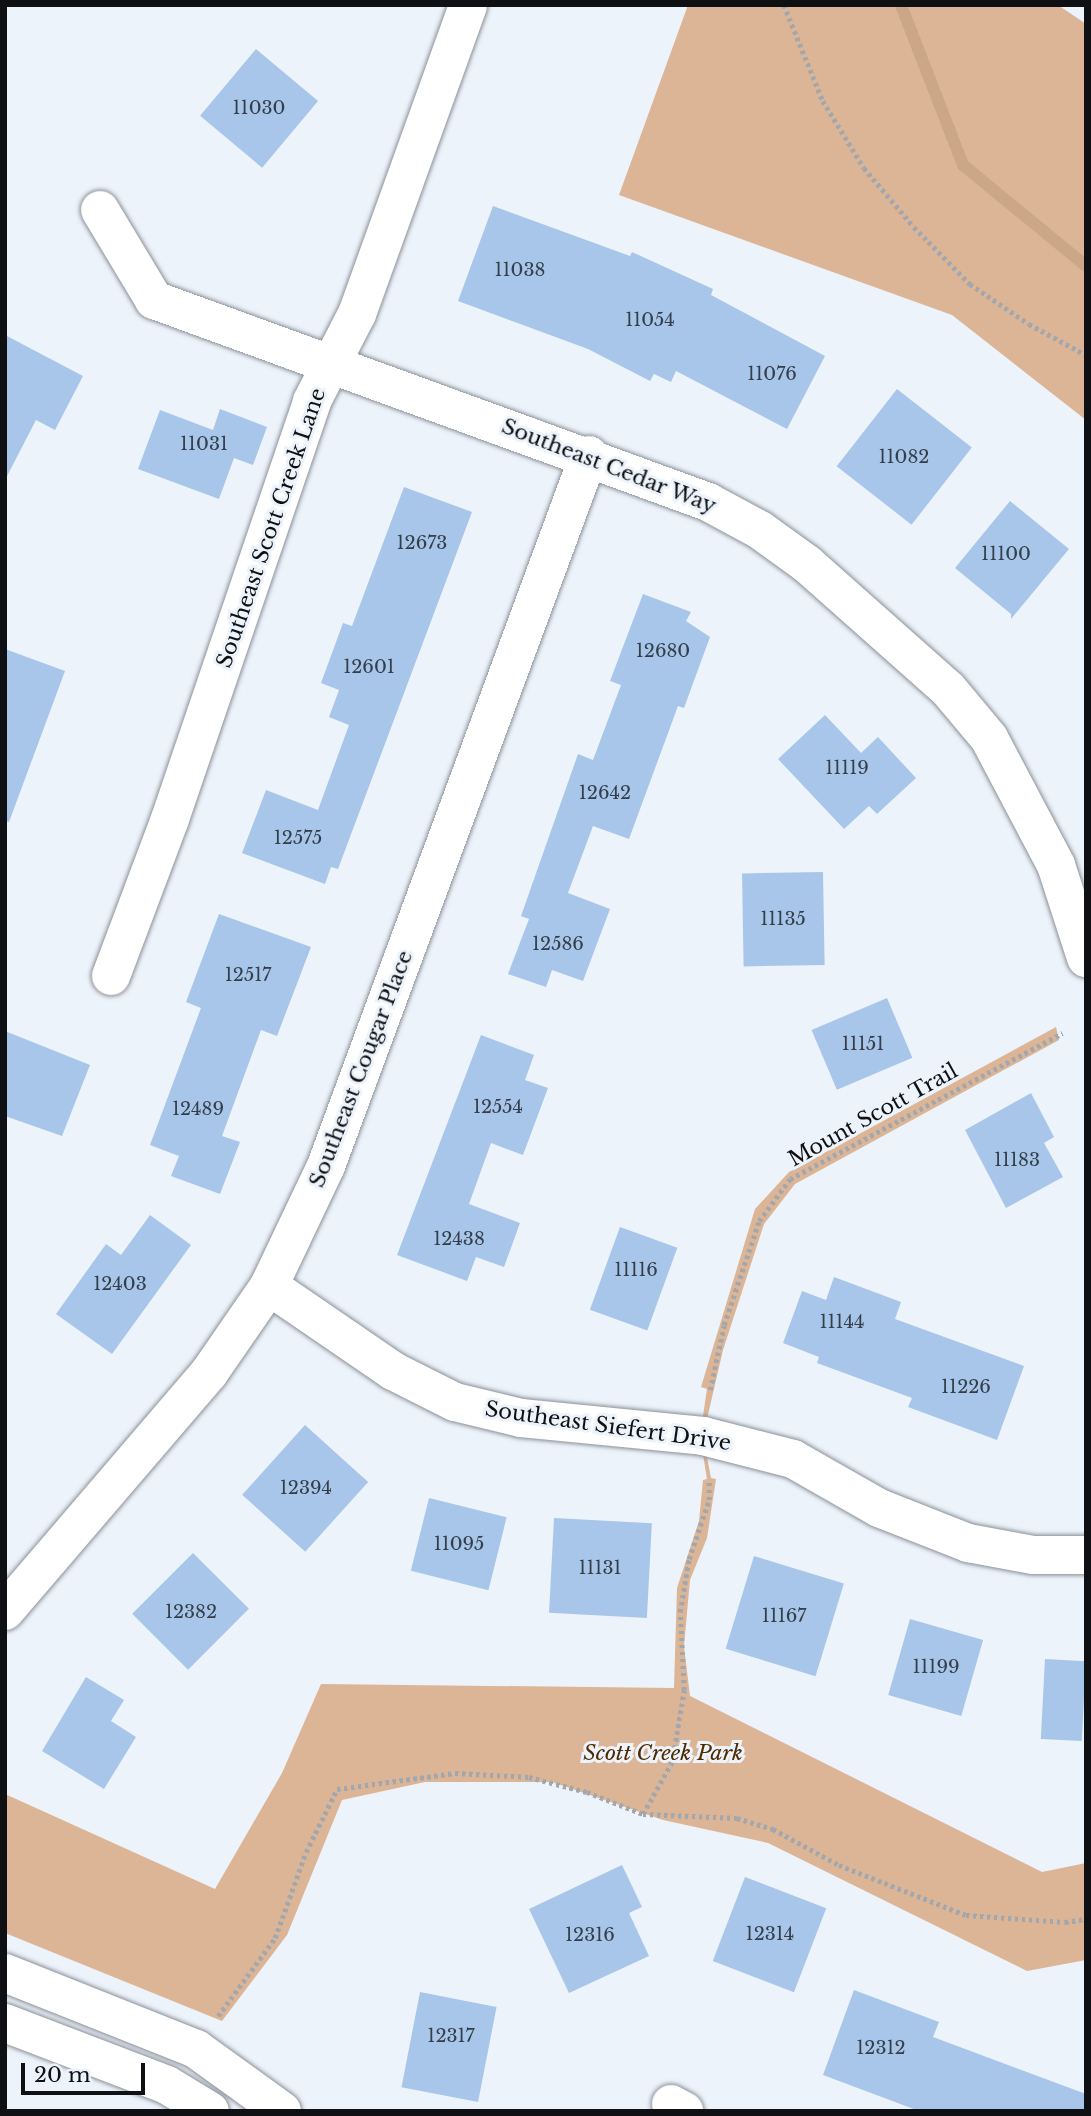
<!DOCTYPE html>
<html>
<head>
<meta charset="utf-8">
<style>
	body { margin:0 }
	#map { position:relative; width:1091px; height:2116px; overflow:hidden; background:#edf3fb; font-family:"Libre Baskerville",serif }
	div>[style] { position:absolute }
	.forest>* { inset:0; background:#dbb595 }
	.stream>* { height:12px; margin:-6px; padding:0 6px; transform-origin:6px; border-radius:6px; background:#cca787 }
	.building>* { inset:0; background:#a7c6ea; transform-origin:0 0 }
	.path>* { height:4.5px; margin-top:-2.25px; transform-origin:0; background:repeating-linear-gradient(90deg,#a2a7ad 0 3.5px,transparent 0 7px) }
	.roads { filter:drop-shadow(0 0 2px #8b9198) drop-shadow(0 0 2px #8b9198) }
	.street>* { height:38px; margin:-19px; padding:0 19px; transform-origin:19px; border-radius:19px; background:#fff }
	.secondary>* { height:38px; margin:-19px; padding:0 19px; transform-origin:19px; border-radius:19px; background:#fff }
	span { translate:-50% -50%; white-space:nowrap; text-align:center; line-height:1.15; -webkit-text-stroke:6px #edf3fb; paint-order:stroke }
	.number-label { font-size:18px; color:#343e49 }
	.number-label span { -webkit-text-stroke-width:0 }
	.street-label { font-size:21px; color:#0e1013 }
	.park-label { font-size:21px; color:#4e2a02; font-style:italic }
	.frame { position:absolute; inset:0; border:7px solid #0e1013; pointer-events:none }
	.scale { position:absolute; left:21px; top:2063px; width:124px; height:32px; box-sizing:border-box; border:4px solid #0e1013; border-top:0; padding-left:9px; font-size:21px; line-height:24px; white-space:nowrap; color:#0e1013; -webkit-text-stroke:5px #edf3fb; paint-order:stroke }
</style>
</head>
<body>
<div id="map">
	<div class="forest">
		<div style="clip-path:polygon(688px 5px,1058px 5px,1086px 24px,1086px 420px,952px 315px,619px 195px)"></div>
		<div style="clip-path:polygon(1056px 1027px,1059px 1040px,795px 1184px,764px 1224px,723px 1350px,703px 1436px,711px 1478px,716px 1479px,707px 1538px,690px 1580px,684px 1646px,690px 1696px,1042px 1872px,1086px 1863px,1086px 1960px,1027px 1971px,768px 1843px,663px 1820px,552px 1782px,425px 1782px,342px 1800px,287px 1935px,222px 2021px,5px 1933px,5px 1794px,215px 1889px,282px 1773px,321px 1684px,674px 1688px,677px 1588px,699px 1521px,703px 1480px,707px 1479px,700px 1436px,707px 1389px,701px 1387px,755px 1209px,789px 1172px)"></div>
	</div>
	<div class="stream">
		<div style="left:901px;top:5px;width:172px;rotate:68.8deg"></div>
		<div style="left:963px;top:165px;width:159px;rotate:39.4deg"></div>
	</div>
	<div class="building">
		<div style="left:256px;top:49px;width:81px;height:87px;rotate:40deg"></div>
		<div style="clip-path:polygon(493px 206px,630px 256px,632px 252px,713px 289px,711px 295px,825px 356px,787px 429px,676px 371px,671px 382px,654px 374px,650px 381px,588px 349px,458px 301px)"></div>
		<div style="clip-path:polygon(5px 335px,83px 376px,55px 430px,36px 420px,5px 480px)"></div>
		<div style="left:897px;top:389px;width:95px;height:98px;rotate:38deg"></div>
		<div style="clip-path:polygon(220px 409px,267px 427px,253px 465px,234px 458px,219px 499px,138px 469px,160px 410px,213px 430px)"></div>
		<div style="clip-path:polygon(404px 487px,472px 512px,338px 869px,331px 867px,325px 884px,242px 853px,266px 790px,318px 810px,349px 725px,329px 717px,339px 690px,321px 683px,343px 623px,352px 626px)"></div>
		<div style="clip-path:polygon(1010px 501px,1069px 549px,1011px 619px,1011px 614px,955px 568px)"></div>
		<div style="clip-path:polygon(643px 594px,691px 612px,686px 621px,710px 637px,684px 708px,678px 706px,629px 839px,593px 826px,568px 893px,610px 909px,583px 981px,552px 970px,546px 987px,508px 974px,529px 919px,521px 916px,578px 754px,593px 760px,621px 685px,610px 681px)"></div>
		<div style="clip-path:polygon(5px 649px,65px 671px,9px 822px,5px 821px)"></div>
		<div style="clip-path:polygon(825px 715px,861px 753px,878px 737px,916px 778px,877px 814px,869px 806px,844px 829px,778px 759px)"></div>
		<div style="left:823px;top:872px;width:93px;height:81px;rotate:89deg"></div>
		<div style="clip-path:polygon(219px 914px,311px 947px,277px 1036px,261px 1030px,222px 1136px,240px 1142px,220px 1194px,171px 1176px,179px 1156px,150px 1145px,201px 1008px,186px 1002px)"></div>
		<div style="left:887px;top:998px;width:65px;height:82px;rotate:67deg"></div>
		<div style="clip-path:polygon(5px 1031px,90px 1065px,62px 1136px,5px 1116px)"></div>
		<div style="clip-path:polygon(481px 1035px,534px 1055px,525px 1080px,548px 1088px,523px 1155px,491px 1143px,469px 1204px,520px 1223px,504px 1267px,476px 1257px,467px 1281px,397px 1255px)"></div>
		<div style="clip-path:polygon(1031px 1093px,1054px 1137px,1044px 1143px,1063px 1177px,1006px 1208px,965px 1130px)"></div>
		<div style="clip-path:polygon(150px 1215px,191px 1245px,112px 1354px,56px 1314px,106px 1244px,121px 1255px)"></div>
		<div style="left:620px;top:1227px;width:61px;height:88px;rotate:20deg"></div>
		<div style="clip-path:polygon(834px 1277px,901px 1302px,895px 1319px,1024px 1366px,997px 1440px,908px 1407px,912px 1398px,817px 1363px,819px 1357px,783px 1343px,802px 1291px,826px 1300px)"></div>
		<div style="left:305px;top:1425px;width:85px;height:94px;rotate:42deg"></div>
		<div style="left:429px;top:1498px;width:80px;height:75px;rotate:14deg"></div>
		<div style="left:554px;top:1518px;width:98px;height:95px;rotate:3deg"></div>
		<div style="left:193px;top:1553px;width:79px;height:86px;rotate:45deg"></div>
		<div style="left:754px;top:1556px;width:94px;height:97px;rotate:17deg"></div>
		<div style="left:910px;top:1619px;width:76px;height:79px;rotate:16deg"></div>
		<div style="left:1045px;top:1659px;width:41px;height:80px;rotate:3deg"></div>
		<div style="clip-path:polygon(86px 1677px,124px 1700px,111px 1721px,136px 1737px,104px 1789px,42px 1751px)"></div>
		<div style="clip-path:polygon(622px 1865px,642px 1907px,629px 1913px,649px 1956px,569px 1993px,529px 1909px)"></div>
		<div style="left:745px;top:1877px;width:87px;height:90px;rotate:21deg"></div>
		<div style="clip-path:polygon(854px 1990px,939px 2022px,933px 2037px,1086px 2094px,1086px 2111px,919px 2111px,823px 2075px)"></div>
		<div style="left:420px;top:1992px;width:78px;height:97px;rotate:11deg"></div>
	</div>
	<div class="path">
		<div style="left:784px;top:5px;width:104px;rotate:67.9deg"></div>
		<div style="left:823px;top:101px;width:79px;rotate:58.5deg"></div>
		<div style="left:864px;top:168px;width:77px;rotate:49.7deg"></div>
		<div style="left:914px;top:227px;width:80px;rotate:45.5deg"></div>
		<div style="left:970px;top:284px;width:71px;rotate:34.1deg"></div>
		<div style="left:1029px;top:324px;width:65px;rotate:28.5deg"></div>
		<div style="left:710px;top:1390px;width:66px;rotate:-77.8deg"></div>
		<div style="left:724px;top:1325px;width:110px;rotate:-71.4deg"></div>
		<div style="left:759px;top:1221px;width:52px;rotate:-53.6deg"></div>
		<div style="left:790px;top:1179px;width:309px;rotate:-28.2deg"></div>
		<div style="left:643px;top:1814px;width:60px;rotate:-60.9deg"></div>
		<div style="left:672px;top:1762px;width:73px;rotate:-80.5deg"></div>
		<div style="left:684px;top:1690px;width:78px;rotate:-92.9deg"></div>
		<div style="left:680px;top:1612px;width:54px;rotate:-80.4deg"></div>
		<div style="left:689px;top:1559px;width:62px;rotate:-71.3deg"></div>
		<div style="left:709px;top:1500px;width:20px;rotate:-90deg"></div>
		<div style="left:218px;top:2016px;width:97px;rotate:-53.8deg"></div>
		<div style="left:275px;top:1938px;width:91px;rotate:-70.2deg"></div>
		<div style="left:306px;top:1852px;width:70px;rotate:-63.8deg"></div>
		<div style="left:337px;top:1789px;width:119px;rotate:-7.7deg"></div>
		<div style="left:455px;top:1773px;width:74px;rotate:3.1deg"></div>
		<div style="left:529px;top:1777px;width:60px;rotate:14.5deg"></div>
		<div style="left:587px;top:1792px;width:60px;rotate:21.4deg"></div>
		<div style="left:643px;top:1814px;width:94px;rotate:2.4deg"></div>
		<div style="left:737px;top:1818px;width:38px;rotate:17deg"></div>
		<div style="left:773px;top:1829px;width:75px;rotate:28.6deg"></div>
		<div style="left:839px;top:1865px;width:136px;rotate:21.5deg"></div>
		<div style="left:966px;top:1915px;width:99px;rotate:4deg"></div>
		<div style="left:1065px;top:1922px;width:21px;rotate:-8deg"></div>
	</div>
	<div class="roads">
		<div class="street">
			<div style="left:100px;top:210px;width:105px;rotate:59deg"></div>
			<div style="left:154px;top:300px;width:590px;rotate:20.03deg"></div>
			<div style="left:708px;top:502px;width:59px;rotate:28.3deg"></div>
			<div style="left:760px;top:530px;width:58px;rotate:35.9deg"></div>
			<div style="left:807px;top:564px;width:188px;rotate:41.6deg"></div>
			<div style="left:948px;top:689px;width:64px;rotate:50.1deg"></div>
			<div style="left:989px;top:738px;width:144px;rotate:62.2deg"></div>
			<div style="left:1056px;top:865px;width:98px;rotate:72.1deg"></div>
			<div style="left:111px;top:976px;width:168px;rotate:-69.4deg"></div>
			<div style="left:170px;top:819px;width:441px;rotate:-71.2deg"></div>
			<div style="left:312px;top:401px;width:98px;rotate:-62.7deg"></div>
			<div style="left:357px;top:314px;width:328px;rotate:-70.2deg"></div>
			<div style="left:269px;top:1286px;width:150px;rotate:34.4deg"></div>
			<div style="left:393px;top:1371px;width:69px;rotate:26.6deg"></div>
			<div style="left:455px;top:1402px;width:68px;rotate:13.6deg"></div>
			<div style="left:521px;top:1418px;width:183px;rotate:5.6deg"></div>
			<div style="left:703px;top:1436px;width:93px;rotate:14.3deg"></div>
			<div style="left:793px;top:1459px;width:99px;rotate:29.7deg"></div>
			<div style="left:879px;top:1508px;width:96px;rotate:21.5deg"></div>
			<div style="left:968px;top:1543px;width:66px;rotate:10.5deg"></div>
			<div style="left:1033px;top:1555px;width:53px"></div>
			<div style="left:5px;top:1611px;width:313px;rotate:-49.4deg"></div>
			<div style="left:209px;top:1373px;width:106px;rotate:-55.4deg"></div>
			<div style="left:269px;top:1286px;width:133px;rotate:-64.6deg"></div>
			<div style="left:326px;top:1166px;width:758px;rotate:-69.7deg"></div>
			<div style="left:671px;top:2104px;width:15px;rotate:28deg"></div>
		</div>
		<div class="secondary">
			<div style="left:5px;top:1973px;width:206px;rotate:21.7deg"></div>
			<div style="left:196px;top:2049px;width:106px;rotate:35.8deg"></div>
			<div style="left:5px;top:2023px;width:173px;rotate:20.9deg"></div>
			<div style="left:167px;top:2085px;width:50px;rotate:31.2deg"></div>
		</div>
	</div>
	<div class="number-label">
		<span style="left:259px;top:108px">11030</span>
		<span style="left:520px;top:270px">11038</span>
		<span style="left:650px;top:320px">11054</span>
		<span style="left:772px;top:374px">11076</span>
		<span style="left:204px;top:444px">11031</span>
		<span style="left:904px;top:457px">11082</span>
		<span style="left:422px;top:543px">12673</span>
		<span style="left:1006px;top:554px">11100</span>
		<span style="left:663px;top:651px">12680</span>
		<span style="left:369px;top:667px">12601</span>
		<span style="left:847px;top:768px">11119</span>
		<span style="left:605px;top:793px">12642</span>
		<span style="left:298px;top:838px">12575</span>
		<span style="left:783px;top:919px">11135</span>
		<span style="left:558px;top:944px">12586</span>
		<span style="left:248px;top:975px">12517</span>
		<span style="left:863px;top:1044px">11151</span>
		<span style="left:498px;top:1107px">12554</span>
		<span style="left:198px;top:1109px">12489</span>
		<span style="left:1017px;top:1160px">11183</span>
		<span style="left:459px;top:1239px">12438</span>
		<span style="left:636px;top:1270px">11116</span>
		<span style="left:120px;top:1284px">12403</span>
		<span style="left:842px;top:1322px">11144</span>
		<span style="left:966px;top:1387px">11226</span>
		<span style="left:306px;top:1488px">12394</span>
		<span style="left:459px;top:1544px">11095</span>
		<span style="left:600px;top:1568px">11131</span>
		<span style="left:191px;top:1612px">12382</span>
		<span style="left:784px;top:1616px">11167</span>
		<span style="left:936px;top:1667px">11199</span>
		<span style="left:770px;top:1934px">12314</span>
		<span style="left:590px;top:1935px">12316</span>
		<span style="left:451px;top:2036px">12317</span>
		<span style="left:881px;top:2048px">12312</span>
	</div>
	<div class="street-label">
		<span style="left:609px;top:466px;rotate:21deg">Southeast Cedar Way</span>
		<span style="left:271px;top:528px;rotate:-71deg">Southeast Scott Creek Lane</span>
		<span style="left:361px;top:1069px;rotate:-69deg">Southeast Cougar Place</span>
		<span style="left:873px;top:1115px;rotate:-29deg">Mount Scott Trail</span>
		<span style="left:608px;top:1426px;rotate:8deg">Southeast Siefert Drive</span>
	</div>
	<div class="park-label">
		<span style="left:663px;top:1753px">Scott Creek Park</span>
	</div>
	<div class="frame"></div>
	<div class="scale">20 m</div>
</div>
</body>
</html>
